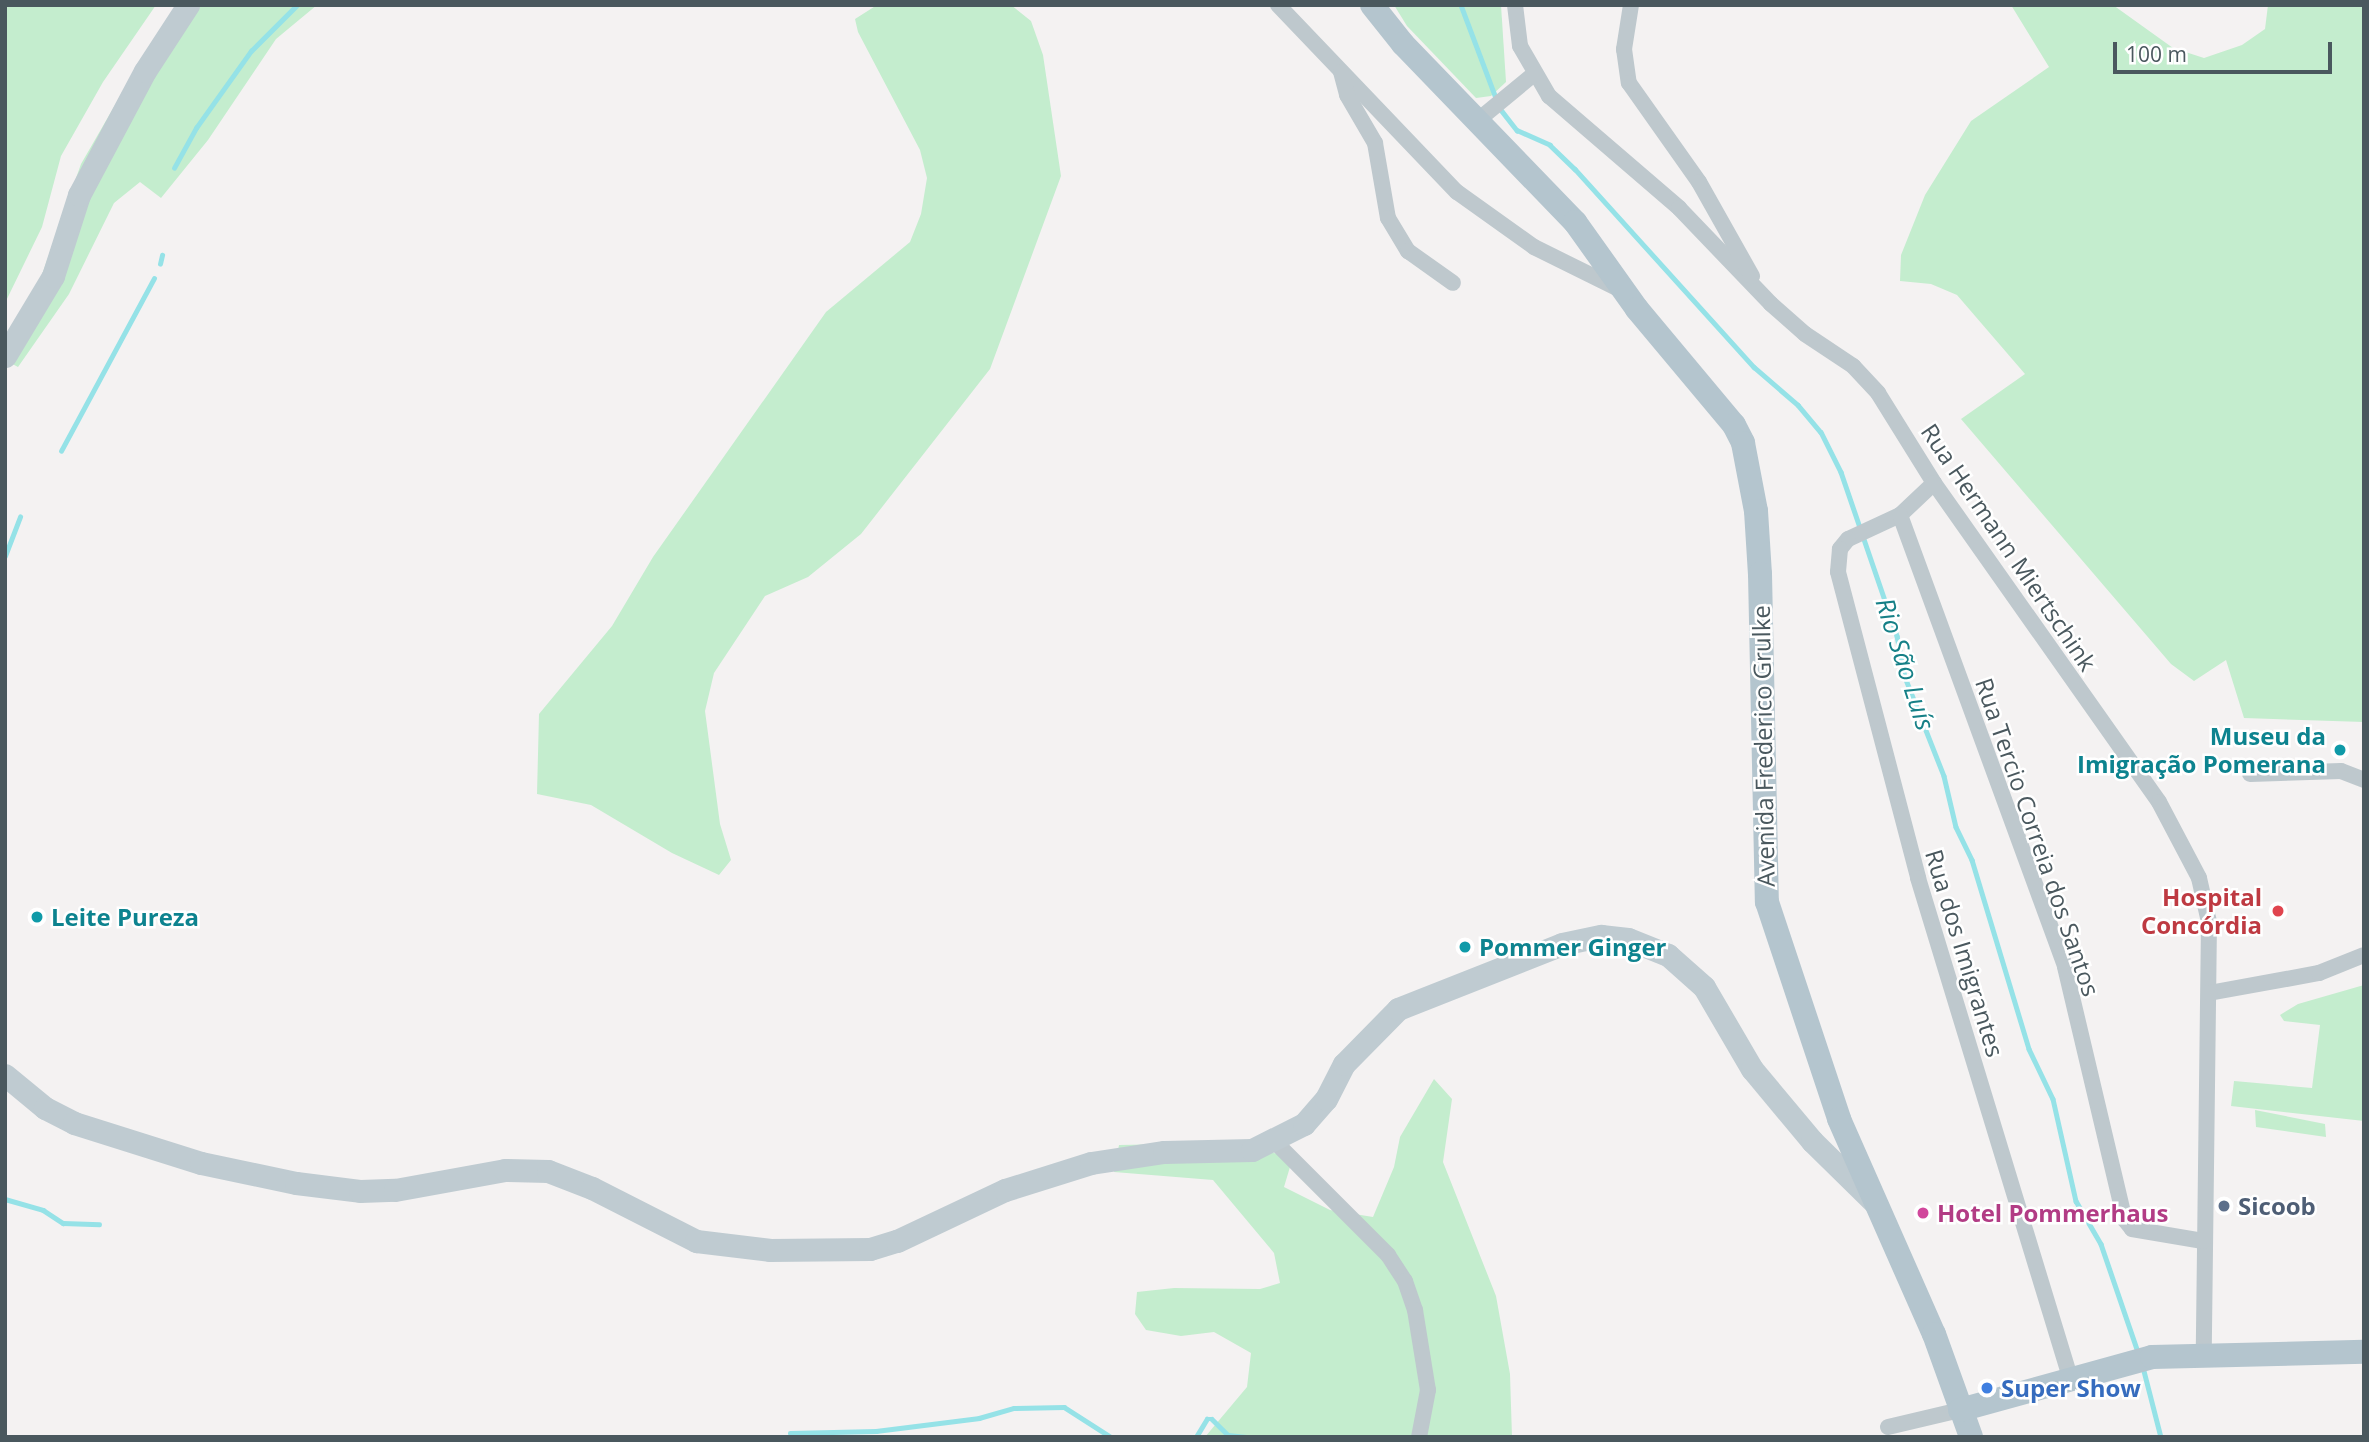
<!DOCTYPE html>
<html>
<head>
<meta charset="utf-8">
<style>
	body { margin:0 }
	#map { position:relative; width:2369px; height:1442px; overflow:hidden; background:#f4f2f2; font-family:"Open Sans",sans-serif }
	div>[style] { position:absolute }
	.green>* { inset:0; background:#c4edce }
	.stream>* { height:4.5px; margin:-2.25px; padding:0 2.25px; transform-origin:2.25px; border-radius:2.25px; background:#95e2e7 }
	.street>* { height:16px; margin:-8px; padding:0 8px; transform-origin:8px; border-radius:8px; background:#bec8cd }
	.secondary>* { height:23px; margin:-11.5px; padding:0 11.5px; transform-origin:11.5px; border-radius:11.5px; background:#bfcbd1 }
	.primary>* { height:24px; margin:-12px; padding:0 12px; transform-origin:12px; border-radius:12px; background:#b4c5ce }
	.dots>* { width:19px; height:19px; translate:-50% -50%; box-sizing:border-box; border:4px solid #fff; border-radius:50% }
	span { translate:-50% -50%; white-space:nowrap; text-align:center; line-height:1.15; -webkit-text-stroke:5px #fff; paint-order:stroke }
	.street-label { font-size:24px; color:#4a585e }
	.culture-label { font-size:24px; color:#0d838f; font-weight:700 }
	.right { translate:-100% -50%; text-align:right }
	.left { translate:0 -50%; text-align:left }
	.health-label { font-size:24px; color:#be3a42; font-weight:700 }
	.service-label { font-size:24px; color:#4e5e75; font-weight:700 }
	.hotel-label { font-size:24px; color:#b23c85; font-weight:700 }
	.shop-label { font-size:24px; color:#366cbe; font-weight:700 }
	.water-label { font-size:26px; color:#168087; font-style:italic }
	.frame { position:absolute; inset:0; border:7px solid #4a585e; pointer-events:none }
	.scale { position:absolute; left:2113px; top:42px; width:219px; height:32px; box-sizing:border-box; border:4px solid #4a585e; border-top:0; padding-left:9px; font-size:21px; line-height:24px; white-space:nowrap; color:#4a585e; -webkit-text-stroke:5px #fff; paint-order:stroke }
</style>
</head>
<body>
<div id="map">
	<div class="green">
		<div style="clip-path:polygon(5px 5px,156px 5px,103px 82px,61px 156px,42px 227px,5px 303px)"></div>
		<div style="clip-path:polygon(183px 5px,317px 5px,276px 39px,208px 140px,161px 198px,140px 182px,114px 203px,69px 294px,18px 367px,5px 360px,33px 300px,81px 164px,122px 93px)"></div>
		<div style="clip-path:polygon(877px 5px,1011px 5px,1031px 21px,1043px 55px,1061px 176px,990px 369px,861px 534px,808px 577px,765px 596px,714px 673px,705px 711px,720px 824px,731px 860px,719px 875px,672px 853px,591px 805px,537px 794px,539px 714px,612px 626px,653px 557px,826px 312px,910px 242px,921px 214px,927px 178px,920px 150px,858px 32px,855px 19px)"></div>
		<div style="clip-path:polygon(1394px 5px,1501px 5px,1506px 82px,1491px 96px,1476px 98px,1407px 26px)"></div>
		<div style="clip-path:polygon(2011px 5px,2113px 5px,2173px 48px,2204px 58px,2242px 45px,2265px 29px,2268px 5px,2364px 5px,2364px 722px,2244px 718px,2226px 660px,2194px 681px,2171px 664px,1961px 419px,2025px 374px,1957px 295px,1931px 284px,1900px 281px,1901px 255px,1925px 195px,1971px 121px,2049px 67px)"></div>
		<div style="clip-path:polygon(2364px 985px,2364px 1121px,2231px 1106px,2234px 1081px,2312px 1088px,2320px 1025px,2284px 1021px,2280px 1015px,2298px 1004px)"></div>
		<div style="clip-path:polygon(1434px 1079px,1452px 1099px,1443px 1162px,1496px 1296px,1510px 1374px,1512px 1437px,1205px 1437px,1247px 1387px,1251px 1353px,1214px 1332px,1181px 1336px,1146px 1330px,1135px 1314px,1137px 1292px,1174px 1288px,1260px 1289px,1280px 1283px,1274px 1253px,1213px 1180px,1114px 1172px,1119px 1145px,1225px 1143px,1293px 1157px,1284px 1187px,1330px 1210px,1373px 1217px,1394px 1167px,1400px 1137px)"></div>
		<div style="clip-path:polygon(2255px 1110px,2325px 1124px,2326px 1137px,2256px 1127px)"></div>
	</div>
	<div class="stream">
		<div style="left:1461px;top:5px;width:99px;rotate:69.4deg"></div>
		<div style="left:1498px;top:106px;width:31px;rotate:52deg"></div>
		<div style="left:1517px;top:130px;width:36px;rotate:24deg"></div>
		<div style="left:1550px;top:145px;width:35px;rotate:44deg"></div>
		<div style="left:1575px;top:169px;width:267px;rotate:47.9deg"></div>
		<div style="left:1754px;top:367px;width:58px;rotate:40.8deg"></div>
		<div style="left:1798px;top:405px;width:35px;rotate:50deg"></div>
		<div style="left:1821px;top:432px;width:45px;rotate:63.4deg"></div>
		<div style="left:1841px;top:472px;width:173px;rotate:71.1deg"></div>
		<div style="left:1897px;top:636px;width:42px;rotate:79deg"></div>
		<div style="left:1905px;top:677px;width:106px;rotate:68.5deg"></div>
		<div style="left:1944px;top:776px;width:52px;rotate:76.8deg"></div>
		<div style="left:1956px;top:827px;width:37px;rotate:64deg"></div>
		<div style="left:1972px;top:860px;width:197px;rotate:73.2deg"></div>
		<div style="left:2029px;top:1049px;width:55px;rotate:64.4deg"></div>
		<div style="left:2053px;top:1099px;width:105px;rotate:77.3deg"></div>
		<div style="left:2076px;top:1201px;width:50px;rotate:59.8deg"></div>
		<div style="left:2101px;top:1244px;width:114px;rotate:71.1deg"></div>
		<div style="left:174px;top:168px;width:46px;rotate:-61.2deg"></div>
		<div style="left:196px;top:128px;width:95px;rotate:-54.5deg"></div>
		<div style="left:251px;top:51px;width:65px;rotate:-45deg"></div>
		<div style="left:160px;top:264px;width:9px;rotate:-77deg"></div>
		<div style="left:61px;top:451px;width:196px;rotate:-61.7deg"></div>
		<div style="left:5px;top:556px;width:42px;rotate:-69deg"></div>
		<div style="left:5px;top:1199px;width:40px;rotate:16deg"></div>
		<div style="left:43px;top:1210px;width:24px;rotate:33deg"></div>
		<div style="left:63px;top:1223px;width:36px;rotate:2deg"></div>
		<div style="left:2143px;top:1367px;width:72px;rotate:75.6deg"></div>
		<div style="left:790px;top:1433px;width:86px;rotate:-1.3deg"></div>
		<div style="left:876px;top:1431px;width:104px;rotate:-7.2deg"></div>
		<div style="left:979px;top:1418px;width:36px;rotate:-16deg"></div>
		<div style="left:1014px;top:1408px;width:50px;rotate:-1.1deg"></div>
		<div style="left:1064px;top:1407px;width:56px;rotate:32.6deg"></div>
		<div style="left:1196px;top:1437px;width:21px;rotate:-59deg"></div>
		<div style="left:1207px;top:1419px;width:5px"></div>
		<div style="left:1212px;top:1419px;width:23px;rotate:45deg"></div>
		<div style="left:1228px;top:1435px;width:18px;rotate:6deg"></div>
	</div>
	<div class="street">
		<div style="left:1278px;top:5px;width:259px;rotate:46.3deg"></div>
		<div style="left:1457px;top:192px;width:95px;rotate:35.5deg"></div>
		<div style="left:1534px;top:247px;width:97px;rotate:26.3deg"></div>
		<div style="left:1515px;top:5px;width:41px;rotate:83deg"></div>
		<div style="left:1520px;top:46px;width:58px;rotate:59.9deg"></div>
		<div style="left:1549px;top:96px;width:172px;rotate:40.7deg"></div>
		<div style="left:1679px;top:208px;width:133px;rotate:46.2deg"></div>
		<div style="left:1771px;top:304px;width:45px;rotate:41.4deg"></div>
		<div style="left:1805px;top:334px;width:58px;rotate:33.7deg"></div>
		<div style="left:1853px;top:366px;width:37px;rotate:47deg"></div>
		<div style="left:1878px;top:393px;width:106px;rotate:58.1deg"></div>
		<div style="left:1934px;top:483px;width:390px;rotate:54.8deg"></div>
		<div style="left:2159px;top:802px;width:86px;rotate:62.2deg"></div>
		<div style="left:2199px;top:878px;width:45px;rotate:77.2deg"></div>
		<div style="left:2209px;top:922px;width:432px;rotate:90.7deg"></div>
		<div style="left:1631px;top:5px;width:45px;rotate:99deg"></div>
		<div style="left:1624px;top:49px;width:34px;rotate:82deg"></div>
		<div style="left:1629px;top:83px;width:121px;rotate:54.7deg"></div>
		<div style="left:1699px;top:182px;width:108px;rotate:60.6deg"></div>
		<div style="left:1341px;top:72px;width:24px;rotate:75deg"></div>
		<div style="left:1347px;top:95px;width:56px;rotate:59.7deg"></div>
		<div style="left:1375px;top:143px;width:76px;rotate:80.2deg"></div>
		<div style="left:1388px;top:218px;width:39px;rotate:59deg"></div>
		<div style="left:1408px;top:251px;width:55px;rotate:35.4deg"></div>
		<div style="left:1477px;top:121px;width:74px;rotate:-39.5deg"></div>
		<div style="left:1934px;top:483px;width:47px;rotate:136.7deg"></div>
		<div style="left:1900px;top:515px;width:57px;rotate:155.2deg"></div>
		<div style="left:1848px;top:539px;width:13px;rotate:129deg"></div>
		<div style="left:1840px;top:549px;width:23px;rotate:95deg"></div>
		<div style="left:1838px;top:572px;width:316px;rotate:75.3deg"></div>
		<div style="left:1918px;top:878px;width:522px;rotate:73.06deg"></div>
		<div style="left:1900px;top:515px;width:481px;rotate:69.9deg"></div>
		<div style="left:2065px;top:967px;width:260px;rotate:76.7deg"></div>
		<div style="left:2125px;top:1220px;width:11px;rotate:52deg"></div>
		<div style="left:2132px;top:1229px;width:72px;rotate:9.6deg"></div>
		<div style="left:2250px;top:774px;width:91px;rotate:-1.9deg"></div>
		<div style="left:2341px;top:771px;width:25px;rotate:21deg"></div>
		<div style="left:2209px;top:993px;width:112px;rotate:-10.3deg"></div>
		<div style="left:2319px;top:973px;width:48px;rotate:-21.8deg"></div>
		<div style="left:1273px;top:1140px;width:163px;rotate:45deg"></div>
		<div style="left:1388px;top:1255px;width:31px;rotate:57deg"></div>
		<div style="left:1405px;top:1281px;width:31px;rotate:71deg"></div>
		<div style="left:1415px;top:1310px;width:81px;rotate:80.8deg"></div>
		<div style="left:1428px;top:1390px;width:48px;rotate:100.8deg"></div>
		<div style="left:1888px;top:1427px;width:74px;rotate:-13.3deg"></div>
	</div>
	<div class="secondary">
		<div style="left:5px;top:356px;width:93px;rotate:-59deg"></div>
		<div style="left:53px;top:276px;width:85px;rotate:-72.2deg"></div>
		<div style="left:79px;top:195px;width:140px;rotate:-62deg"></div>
		<div style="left:145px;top:71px;width:79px;rotate:-56.9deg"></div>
		<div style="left:5px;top:1075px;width:52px;rotate:39.5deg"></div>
		<div style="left:45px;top:1108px;width:33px;rotate:27deg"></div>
		<div style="left:74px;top:1123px;width:133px;rotate:17.5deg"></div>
		<div style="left:201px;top:1163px;width:97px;rotate:11.9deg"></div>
		<div style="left:296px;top:1183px;width:64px;rotate:7.1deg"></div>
		<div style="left:360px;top:1191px;width:35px;rotate:-2deg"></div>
		<div style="left:395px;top:1190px;width:112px;rotate:-10.3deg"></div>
		<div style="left:505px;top:1170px;width:43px;rotate:1.3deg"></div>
		<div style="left:548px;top:1171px;width:47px;rotate:21.1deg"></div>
		<div style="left:592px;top:1188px;width:117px;rotate:27deg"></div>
		<div style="left:696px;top:1241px;width:75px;rotate:6.9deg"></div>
		<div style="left:770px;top:1250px;width:100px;rotate:-0.6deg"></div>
		<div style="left:870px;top:1249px;width:28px;rotate:-17deg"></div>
		<div style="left:897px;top:1241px;width:119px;rotate:-25.3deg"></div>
		<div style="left:1005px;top:1190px;width:90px;rotate:-17.4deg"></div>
		<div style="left:1091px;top:1163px;width:74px;rotate:-8.6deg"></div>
		<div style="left:1164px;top:1152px;width:88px;rotate:-1.3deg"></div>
		<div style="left:1252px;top:1150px;width:58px;rotate:-26.6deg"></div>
		<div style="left:1304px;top:1124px;width:33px;rotate:-49deg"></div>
		<div style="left:1326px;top:1099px;width:39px;rotate:-63deg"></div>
		<div style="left:1344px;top:1064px;width:77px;rotate:-45.5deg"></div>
		<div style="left:1398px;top:1009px;width:176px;rotate:-21.6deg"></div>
		<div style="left:1562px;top:944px;width:40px;rotate:-12deg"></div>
		<div style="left:1601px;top:936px;width:27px;rotate:6deg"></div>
		<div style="left:1628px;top:939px;width:43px;rotate:21.8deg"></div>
		<div style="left:1668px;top:955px;width:48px;rotate:41.6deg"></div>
		<div style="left:1704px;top:987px;width:95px;rotate:59.7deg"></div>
		<div style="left:1752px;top:1069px;width:94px;rotate:50.2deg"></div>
		<div style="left:1812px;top:1141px;width:86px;rotate:44.5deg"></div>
	</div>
	<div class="primary">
		<div style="left:1372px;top:5px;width:50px;rotate:51.5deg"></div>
		<div style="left:1403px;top:44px;width:248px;rotate:46deg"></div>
		<div style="left:1575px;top:222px;width:107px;rotate:54.5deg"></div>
		<div style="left:1637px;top:309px;width:151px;rotate:50.1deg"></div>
		<div style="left:1734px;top:425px;width:20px;rotate:63deg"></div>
		<div style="left:1743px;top:443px;width:69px;rotate:79.2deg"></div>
		<div style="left:1756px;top:511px;width:63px;rotate:86.4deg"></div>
		<div style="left:1760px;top:574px;width:328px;rotate:88.8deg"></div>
		<div style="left:1767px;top:902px;width:229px;rotate:71.6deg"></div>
		<div style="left:1839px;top:1119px;width:235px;rotate:66.2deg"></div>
		<div style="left:1934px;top:1334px;width:109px;rotate:70.2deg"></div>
		<div style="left:1960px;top:1410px;width:199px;rotate:-15.4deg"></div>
		<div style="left:2152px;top:1357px;width:212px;rotate:-1.4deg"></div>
	</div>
	<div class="dots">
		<div style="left:2340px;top:750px;background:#0f9aa8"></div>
		<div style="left:2278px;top:911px;background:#e0444e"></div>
		<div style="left:37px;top:917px;background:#0f9aa8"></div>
		<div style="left:1465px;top:947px;background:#0f9aa8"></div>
		<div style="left:2224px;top:1206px;background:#5c6f8a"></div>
		<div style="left:1923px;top:1213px;background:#d1479c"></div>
		<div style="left:1987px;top:1388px;background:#3f7fe0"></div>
	</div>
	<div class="street-label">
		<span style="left:2009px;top:547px;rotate:56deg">Rua Hermann Miertschink</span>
		<span style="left:1763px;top:746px;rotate:-91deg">Avenida Frederico Grulke</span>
		<span style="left:2038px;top:837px;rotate:71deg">Rua Tercio Correia dos Santos</span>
		<span style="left:1965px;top:953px;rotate:73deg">Rua dos Imigrantes</span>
	</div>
	<div class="culture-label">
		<span class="right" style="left:2326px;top:750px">Museu da<br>Imigração Pomerana</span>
		<span class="left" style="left:51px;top:917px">Leite Pureza</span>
		<span class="left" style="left:1479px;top:947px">Pommer Ginger</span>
	</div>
	<div class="health-label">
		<span class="right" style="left:2262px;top:911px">Hospital<br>Concórdia</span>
	</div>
	<div class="service-label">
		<span class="left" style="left:2238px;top:1206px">Sicoob</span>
	</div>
	<div class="hotel-label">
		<span class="left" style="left:1937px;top:1213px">Hotel Pommerhaus</span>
	</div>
	<div class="shop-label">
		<span class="left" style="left:2001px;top:1388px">Super Show</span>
	</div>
	<div class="water-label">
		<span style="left:1905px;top:664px;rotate:72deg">Rio São Luís</span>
	</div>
	<div class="frame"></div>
	<div class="scale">100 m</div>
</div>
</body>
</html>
